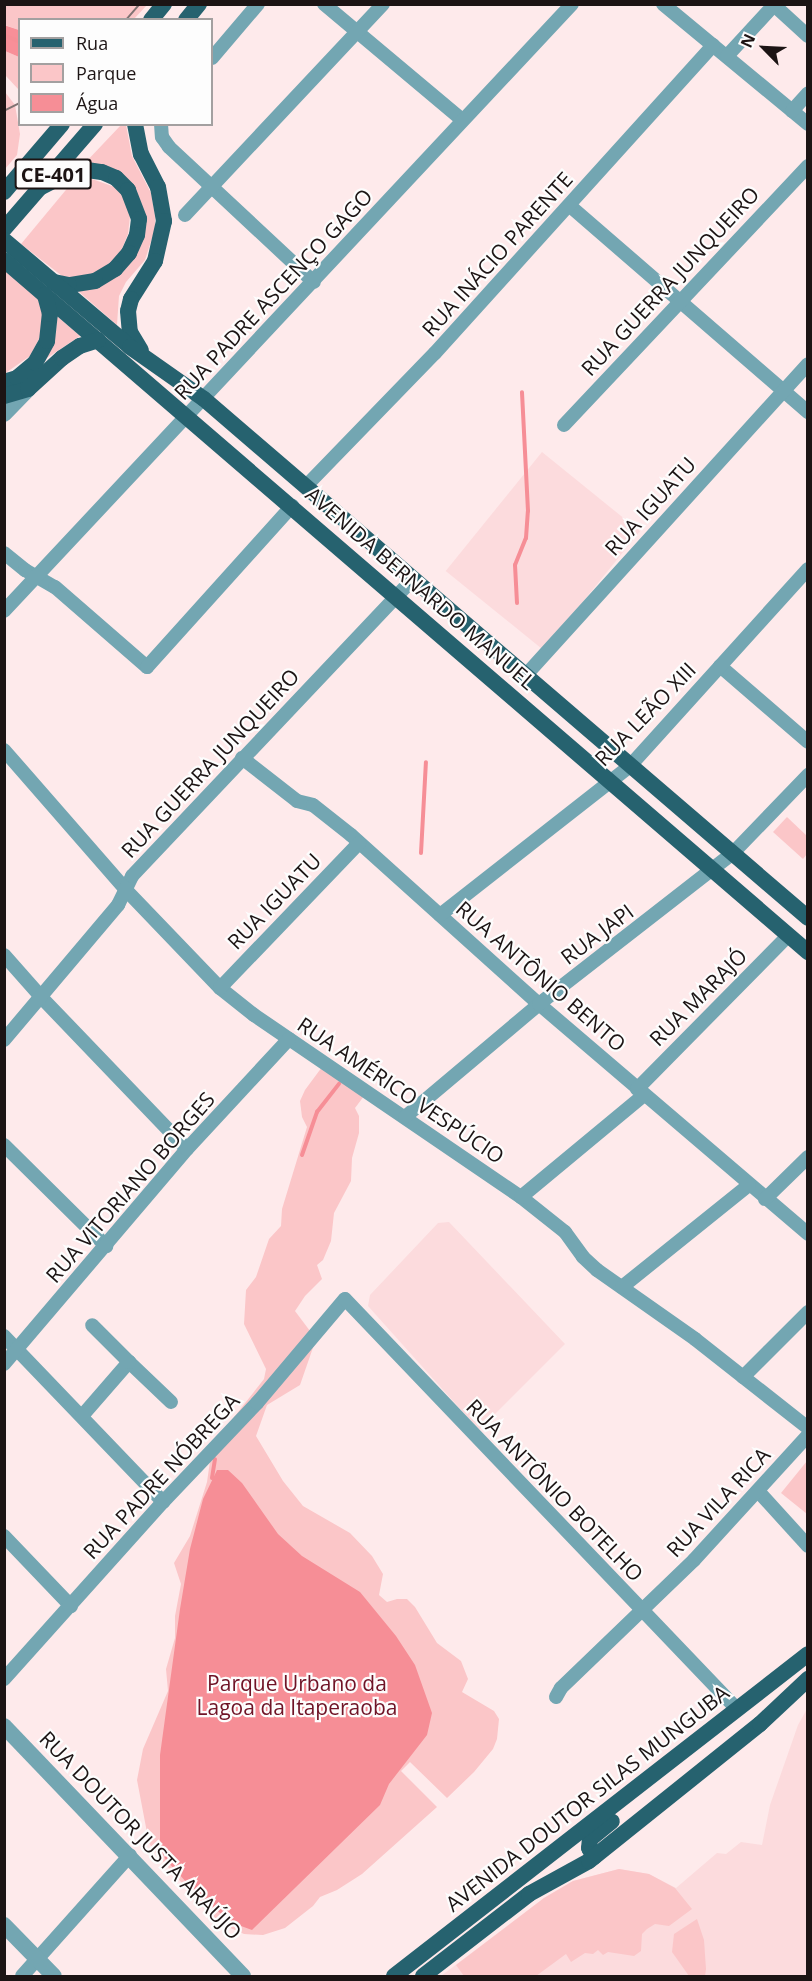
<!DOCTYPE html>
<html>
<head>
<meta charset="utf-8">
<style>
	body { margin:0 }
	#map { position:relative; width:812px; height:1981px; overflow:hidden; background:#feeaeb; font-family:"Open Sans",sans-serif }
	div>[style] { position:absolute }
	.built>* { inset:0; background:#fcdbdd; transform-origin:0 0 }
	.green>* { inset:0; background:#fbc6c8 }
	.forest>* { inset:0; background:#f88f98 }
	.water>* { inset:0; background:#f68e96 }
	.stream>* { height:4px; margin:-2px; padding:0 2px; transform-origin:2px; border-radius:2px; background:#f68e96 }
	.minor>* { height:14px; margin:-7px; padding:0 7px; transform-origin:7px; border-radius:7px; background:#73a6b2 }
	.tertiary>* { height:16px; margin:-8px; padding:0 8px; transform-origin:8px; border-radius:8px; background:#73a6b2 }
	.primary>* { height:16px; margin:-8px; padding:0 8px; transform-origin:8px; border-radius:8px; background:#26626f }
	.tram>* { height:1.5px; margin:-0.75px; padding:0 0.75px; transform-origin:0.75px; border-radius:0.75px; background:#7f7272 }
	span { translate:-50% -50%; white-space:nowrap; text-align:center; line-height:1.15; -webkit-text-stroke:4.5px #fdfdfd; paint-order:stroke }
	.shield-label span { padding:2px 4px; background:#fdfdfd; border:2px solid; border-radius:4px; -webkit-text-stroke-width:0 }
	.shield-label { font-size:20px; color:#1c1414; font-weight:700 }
	.street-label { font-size:21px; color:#1c1414 }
	.park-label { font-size:21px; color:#6f1326 }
	.frame { position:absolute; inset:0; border:6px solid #1c1414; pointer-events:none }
	.legend { position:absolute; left:18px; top:18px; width:195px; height:108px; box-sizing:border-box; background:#fdfdfd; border:2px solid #a3a0a0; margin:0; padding:8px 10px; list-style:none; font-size:18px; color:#1c1414 }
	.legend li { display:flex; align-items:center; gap:12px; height:30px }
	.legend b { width:30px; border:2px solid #a3a0a0 }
	.north { position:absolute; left:734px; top:18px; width:60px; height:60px; -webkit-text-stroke:4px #fdfdfd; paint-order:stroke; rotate:294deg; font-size:16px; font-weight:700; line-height:24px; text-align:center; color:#1c1414 }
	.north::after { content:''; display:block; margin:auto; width:21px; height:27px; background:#1c1414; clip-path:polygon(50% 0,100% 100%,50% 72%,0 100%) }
</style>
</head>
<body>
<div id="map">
	<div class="built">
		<div style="left:542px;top:452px;width:126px;height:153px;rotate:39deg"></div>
		<div style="clip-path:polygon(449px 1222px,565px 1344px,479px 1430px,368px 1306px,370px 1295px,438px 1223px)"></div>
		<div style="clip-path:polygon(807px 1709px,807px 1976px,441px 1976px,544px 1898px,573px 1881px,619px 1869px,649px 1874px,676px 1888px,717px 1853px,726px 1854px,741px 1842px,762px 1845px,770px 1805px,798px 1725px)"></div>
	</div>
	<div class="green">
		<div style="clip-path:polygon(4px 5px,147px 5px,134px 19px,20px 20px,19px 30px,5px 25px)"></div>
		<div style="clip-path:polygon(5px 51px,19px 57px,19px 90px,5px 75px)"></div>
		<div style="clip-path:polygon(5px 92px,15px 105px,20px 134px,17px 155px,5px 169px)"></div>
		<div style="clip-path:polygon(121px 125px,126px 125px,132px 156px,151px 193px,155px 216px,155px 229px,145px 260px,126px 282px,119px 296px,117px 325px,78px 291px,112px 279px,141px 202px,84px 164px)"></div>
		<div style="clip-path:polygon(86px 177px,115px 187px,124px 197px,130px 216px,128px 234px,119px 256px,97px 274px,78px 278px,62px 276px,21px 244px,75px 179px)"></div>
		<div style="clip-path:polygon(4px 268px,38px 298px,43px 313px,41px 335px,30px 356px,4px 374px)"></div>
		<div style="clip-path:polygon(57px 316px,80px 336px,47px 358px,56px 333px)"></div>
		<div style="clip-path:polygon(787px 817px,807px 836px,807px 854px,803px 859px,773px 832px)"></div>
		<div style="clip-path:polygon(322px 1067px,364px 1096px,355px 1108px,359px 1116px,359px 1133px,352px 1158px,351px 1181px,334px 1213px,331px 1241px,323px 1260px,317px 1265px,322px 1279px,305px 1296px,295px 1311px,316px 1339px,300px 1385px,267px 1405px,256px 1436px,283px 1481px,303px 1506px,350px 1533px,372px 1556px,383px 1574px,379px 1595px,387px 1602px,397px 1599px,407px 1599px,415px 1607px,437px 1643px,461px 1661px,468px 1679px,462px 1692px,494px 1711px,499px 1719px,497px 1739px,493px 1749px,474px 1772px,447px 1798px,410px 1762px,401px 1771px,437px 1807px,362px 1874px,337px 1890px,320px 1897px,313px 1906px,285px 1928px,263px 1935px,244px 1934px,219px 1923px,207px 1912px,155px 1852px,149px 1843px,137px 1780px,143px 1749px,168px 1691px,166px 1669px,175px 1638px,175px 1616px,181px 1584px,174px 1563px,190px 1536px,207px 1482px,210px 1461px,231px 1421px,264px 1379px,266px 1369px,244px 1324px,246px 1290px,256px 1277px,269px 1239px,281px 1226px,282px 1209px,307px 1127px,302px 1117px,300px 1101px,305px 1090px)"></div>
		<div style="clip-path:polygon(807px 1461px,808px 1513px,807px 1514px,781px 1493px)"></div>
		<div style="clip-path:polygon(619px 1869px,649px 1874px,675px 1888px,692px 1909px,669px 1926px,655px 1924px,647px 1929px,642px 1934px,641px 1951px,634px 1956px,608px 1952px,603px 1955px,598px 1950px,593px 1954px,585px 1953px,571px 1962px,566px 1954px,536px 1976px,464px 1976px,456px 1965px,544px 1898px,573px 1881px)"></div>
		<div style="clip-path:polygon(697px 1919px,704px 1940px,706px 1969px,705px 1976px,689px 1976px,672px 1952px,674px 1934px)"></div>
	</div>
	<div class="forest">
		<div style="clip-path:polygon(4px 25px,19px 30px,19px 57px,5px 51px)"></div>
	</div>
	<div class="water">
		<div style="clip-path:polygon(217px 1470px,228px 1470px,242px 1483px,278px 1534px,302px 1556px,360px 1592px,396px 1636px,415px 1665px,432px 1713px,427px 1735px,389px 1784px,380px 1805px,252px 1930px,230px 1922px,188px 1884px,166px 1860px,160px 1848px,160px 1755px,180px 1609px,190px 1549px,203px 1499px)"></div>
	</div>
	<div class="stream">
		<div style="left:4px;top:35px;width:17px;rotate:24deg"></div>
		<div style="left:517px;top:603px;width:38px;rotate:-93deg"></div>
		<div style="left:515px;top:565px;width:29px;rotate:-68deg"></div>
		<div style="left:526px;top:538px;width:27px;rotate:-86deg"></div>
		<div style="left:528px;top:511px;width:119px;rotate:-92.9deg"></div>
		<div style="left:421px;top:853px;width:91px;rotate:-86.9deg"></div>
		<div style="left:302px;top:1155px;width:46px;rotate:-70.8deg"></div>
		<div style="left:317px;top:1112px;width:36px;rotate:-52deg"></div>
		<div style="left:212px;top:1478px;width:19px;rotate:-81deg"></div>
	</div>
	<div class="minor">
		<div style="left:324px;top:4px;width:180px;rotate:40deg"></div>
		<div style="left:663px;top:4px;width:188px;rotate:39.6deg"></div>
		<div style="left:774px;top:5px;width:46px;rotate:42.4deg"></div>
		<div style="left:727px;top:56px;width:71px;rotate:-47.3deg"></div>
		<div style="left:212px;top:58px;width:71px;rotate:-49.6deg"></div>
		<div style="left:792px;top:111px;width:24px;rotate:-48deg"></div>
		<div style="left:161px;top:124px;width:13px;rotate:86deg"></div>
		<div style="left:162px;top:137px;width:12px;rotate:55deg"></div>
		<div style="left:169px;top:147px;width:198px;rotate:43deg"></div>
		<div style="left:570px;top:206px;width:315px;rotate:40.9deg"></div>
		<div style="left:185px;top:215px;width:289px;rotate:-46.8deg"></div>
		<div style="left:564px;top:425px;width:356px;rotate:-46.7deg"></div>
		<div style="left:306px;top:486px;width:185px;rotate:-45.9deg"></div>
		<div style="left:435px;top:353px;width:415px;rotate:-47.9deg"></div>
		<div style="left:4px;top:553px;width:27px;rotate:39deg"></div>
		<div style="left:25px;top:570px;width:34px;rotate:30deg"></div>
		<div style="left:55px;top:587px;width:122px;rotate:41deg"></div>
		<div style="left:147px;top:667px;width:217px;rotate:-48deg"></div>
		<div style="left:4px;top:611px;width:831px;rotate:-46.9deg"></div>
		<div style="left:720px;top:666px;width:116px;rotate:40.8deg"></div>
		<div style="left:525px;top:676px;width:421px;rotate:-47.8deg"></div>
		<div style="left:4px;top:750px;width:186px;rotate:48.9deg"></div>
		<div style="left:126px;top:890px;width:136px;rotate:46.2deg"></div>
		<div style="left:220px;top:988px;width:43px;rotate:38.5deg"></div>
		<div style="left:254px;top:1015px;width:323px;rotate:34.3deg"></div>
		<div style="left:521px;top:1197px;width:56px;rotate:38.5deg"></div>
		<div style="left:565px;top:1232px;width:31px;rotate:54deg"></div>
		<div style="left:583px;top:1257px;width:19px;rotate:43deg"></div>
		<div style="left:597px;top:1270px;width:120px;rotate:35.1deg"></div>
		<div style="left:695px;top:1339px;width:144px;rotate:38.2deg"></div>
		<div style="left:242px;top:758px;width:70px;rotate:38deg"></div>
		<div style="left:297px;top:801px;width:16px;rotate:14deg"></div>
		<div style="left:313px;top:805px;width:48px;rotate:38.3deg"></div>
		<div style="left:351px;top:835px;width:253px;rotate:42deg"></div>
		<div style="left:539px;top:1004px;width:354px;rotate:40.5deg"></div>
		<div style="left:440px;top:915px;width:240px;rotate:-38.1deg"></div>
		<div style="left:629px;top:767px;width:267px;rotate:-47.9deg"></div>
		<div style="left:4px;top:955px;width:57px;rotate:48.5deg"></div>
		<div style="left:42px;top:998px;width:209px;rotate:46.2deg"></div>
		<div style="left:220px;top:988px;width:201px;rotate:-46.2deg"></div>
		<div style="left:4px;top:1040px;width:177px;rotate:-49.8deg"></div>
		<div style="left:118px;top:905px;width:32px;rotate:-64deg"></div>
		<div style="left:132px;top:876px;width:409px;rotate:-46.6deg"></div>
		<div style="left:637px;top:1089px;width:216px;rotate:-45.4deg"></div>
		<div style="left:405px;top:1117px;width:175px;rotate:-40.1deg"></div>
		<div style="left:539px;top:1004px;width:244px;rotate:-37.9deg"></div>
		<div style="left:732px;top:854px;width:110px;rotate:-46.1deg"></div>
		<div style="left:4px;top:1145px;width:144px;rotate:44.7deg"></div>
		<div style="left:521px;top:1197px;width:160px;rotate:-39.7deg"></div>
		<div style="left:765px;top:1199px;width:60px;rotate:-44.3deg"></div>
		<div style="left:622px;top:1287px;width:163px;rotate:-38.8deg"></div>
		<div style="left:4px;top:1336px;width:230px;rotate:46.2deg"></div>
		<div style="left:129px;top:1362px;width:58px;rotate:43.6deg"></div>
		<div style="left:4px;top:1364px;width:282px;rotate:-49.6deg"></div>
		<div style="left:187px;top:1149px;width:150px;rotate:-47.2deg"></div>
		<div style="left:743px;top:1377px;width:92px;rotate:-45deg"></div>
		<div style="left:82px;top:1416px;width:72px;rotate:-49deg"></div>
		<div style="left:129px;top:1362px;width:52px;rotate:-135deg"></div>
		<div style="left:758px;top:1491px;width:74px;rotate:47.7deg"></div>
		<div style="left:4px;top:1536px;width:97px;rotate:46.3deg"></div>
		<div style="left:4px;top:1679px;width:238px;rotate:-48.1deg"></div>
		<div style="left:163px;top:1502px;width:137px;rotate:-46.5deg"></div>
		<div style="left:257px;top:1403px;width:136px;rotate:-49.8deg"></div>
		<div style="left:345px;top:1299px;width:567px;rotate:46.29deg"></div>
		<div style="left:556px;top:1697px;width:10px;rotate:-61deg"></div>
		<div style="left:561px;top:1688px;width:185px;rotate:-43.9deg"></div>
		<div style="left:694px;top:1560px;width:169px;rotate:-47.6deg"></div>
		<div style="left:22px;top:1976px;width:162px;rotate:-48.2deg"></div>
	</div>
	<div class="tertiary">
		<div style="left:4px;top:414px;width:35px;rotate:-46deg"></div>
		<div style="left:4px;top:1726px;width:346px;rotate:46.3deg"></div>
		<div style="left:4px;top:1925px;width:71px;rotate:45.6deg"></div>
	</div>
	<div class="primary">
		<div style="left:151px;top:20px;width:21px;rotate:-51deg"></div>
		<div style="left:186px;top:20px;width:21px;rotate:-51deg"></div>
		<div style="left:135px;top:124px;width:31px;rotate:79deg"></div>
		<div style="left:141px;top:154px;width:37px;rotate:63deg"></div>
		<div style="left:158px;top:187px;width:35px;rotate:80deg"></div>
		<div style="left:164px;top:221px;width:41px;rotate:102.7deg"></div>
		<div style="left:155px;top:261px;width:45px;rotate:122.3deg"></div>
		<div style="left:131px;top:299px;width:12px;rotate:104deg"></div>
		<div style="left:128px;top:311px;width:21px;rotate:85deg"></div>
		<div style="left:130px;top:332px;width:21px;rotate:59deg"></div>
		<div style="left:41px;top:187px;width:33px;rotate:-27deg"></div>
		<div style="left:70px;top:172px;width:17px;rotate:-7deg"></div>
		<div style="left:87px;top:170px;width:15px;rotate:8deg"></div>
		<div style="left:102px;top:172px;width:15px;rotate:23deg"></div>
		<div style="left:116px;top:178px;width:17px;rotate:45deg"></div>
		<div style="left:128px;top:190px;width:31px;rotate:69deg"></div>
		<div style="left:139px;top:219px;width:16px;rotate:97deg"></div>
		<div style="left:137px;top:235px;width:20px;rotate:114deg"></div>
		<div style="left:129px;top:253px;width:21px;rotate:131deg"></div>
		<div style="left:115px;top:269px;width:23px;rotate:149deg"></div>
		<div style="left:95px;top:281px;width:26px;rotate:171deg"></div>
		<div style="left:69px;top:285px;width:15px;rotate:-169deg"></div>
		<div style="left:4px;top:192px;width:89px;rotate:-49.5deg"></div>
		<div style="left:4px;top:229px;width:139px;rotate:-49.1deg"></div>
		<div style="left:4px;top:240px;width:165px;rotate:40.3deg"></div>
		<div style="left:130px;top:347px;width:90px;rotate:35.1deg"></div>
		<div style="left:204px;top:399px;width:796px;rotate:40.67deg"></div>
		<div style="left:4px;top:260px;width:1061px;rotate:40.72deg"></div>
		<div style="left:4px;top:382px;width:14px;rotate:-17deg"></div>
		<div style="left:17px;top:378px;width:23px;rotate:-40deg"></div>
		<div style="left:35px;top:363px;width:25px;rotate:-61deg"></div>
		<div style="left:47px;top:341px;width:27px;rotate:-84deg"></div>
		<div style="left:50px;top:314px;width:20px;rotate:-105deg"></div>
		<div style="left:4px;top:396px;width:25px;rotate:-16deg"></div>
		<div style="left:28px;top:389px;width:46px;rotate:-42.4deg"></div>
		<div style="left:62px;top:358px;width:22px;rotate:-34deg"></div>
		<div style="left:80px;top:346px;width:19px;rotate:-18deg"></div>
		<div style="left:594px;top:1857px;width:10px;rotate:-119deg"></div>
		<div style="left:589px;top:1848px;width:9px;rotate:-84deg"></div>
		<div style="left:590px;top:1839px;width:28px;rotate:-39deg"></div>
		<div style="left:394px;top:1976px;width:524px;rotate:-37.87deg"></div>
		<div style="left:423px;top:1976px;width:134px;rotate:-37.7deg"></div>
		<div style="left:529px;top:1894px;width:68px;rotate:-28.8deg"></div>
		<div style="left:589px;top:1861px;width:219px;rotate:-38.7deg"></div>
		<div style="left:760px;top:1724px;width:66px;rotate:-43.2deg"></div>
	</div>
	<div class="tram">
		<div style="left:126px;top:20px;width:21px;rotate:-49deg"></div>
		<div style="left:4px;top:111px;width:18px;rotate:-27deg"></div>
	</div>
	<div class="shield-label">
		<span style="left:53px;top:174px">CE-401</span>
	</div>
	<div class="street-label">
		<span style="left:497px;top:254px;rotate:-48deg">RUA INÁCIO PARENTE</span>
		<span style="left:670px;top:281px;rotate:-47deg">RUA GUERRA JUNQUEIRO</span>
		<span style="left:273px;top:294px;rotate:-47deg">RUA PADRE ASCENÇO GAGO</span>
		<span style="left:650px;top:506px;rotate:-48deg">RUA IGUATU</span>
		<span style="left:421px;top:588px;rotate:41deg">AVENIDA BERNARDO MANUEL</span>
		<span style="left:645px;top:714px;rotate:-46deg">RUA LEÃO XIII</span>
		<span style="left:210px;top:763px;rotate:-47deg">RUA GUERRA JUNQUEIRO</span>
		<span style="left:274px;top:901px;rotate:-46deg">RUA IGUATU</span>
		<span style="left:597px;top:934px;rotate:-37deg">RUA JAPI</span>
		<span style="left:541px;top:976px;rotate:41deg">RUA ANTÔNIO BENTO</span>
		<span style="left:698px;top:997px;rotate:-45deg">RUA MARAJÓ</span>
		<span style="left:401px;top:1090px;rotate:34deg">RUA AMÉRICO VESPÚCIO</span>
		<span style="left:130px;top:1187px;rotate:-49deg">RUA VITORIANO BORGES</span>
		<span style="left:161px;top:1476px;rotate:-47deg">RUA PADRE NÓBREGA</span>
		<span style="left:555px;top:1490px;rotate:46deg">RUA ANTÔNIO BOTELHO</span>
		<span style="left:718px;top:1502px;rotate:-47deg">RUA VILA RICA</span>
		<span style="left:587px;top:1798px;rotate:-38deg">AVENIDA DOUTOR SILAS MUNGUBA</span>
		<span style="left:141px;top:1835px;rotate:46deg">RUA DOUTOR JUSTA ARAÚJO</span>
	</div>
	<div class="park-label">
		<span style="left:297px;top:1695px">Parque Urbano da<br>Lagoa da Itaperaoba</span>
	</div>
	<div class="frame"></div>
	<ul class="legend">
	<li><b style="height:8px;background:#26626f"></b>Rua</li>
	<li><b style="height:16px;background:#fbc6c8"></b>Parque</li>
	<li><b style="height:16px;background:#f68e96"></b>Água</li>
	</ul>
	<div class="north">N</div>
</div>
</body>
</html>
